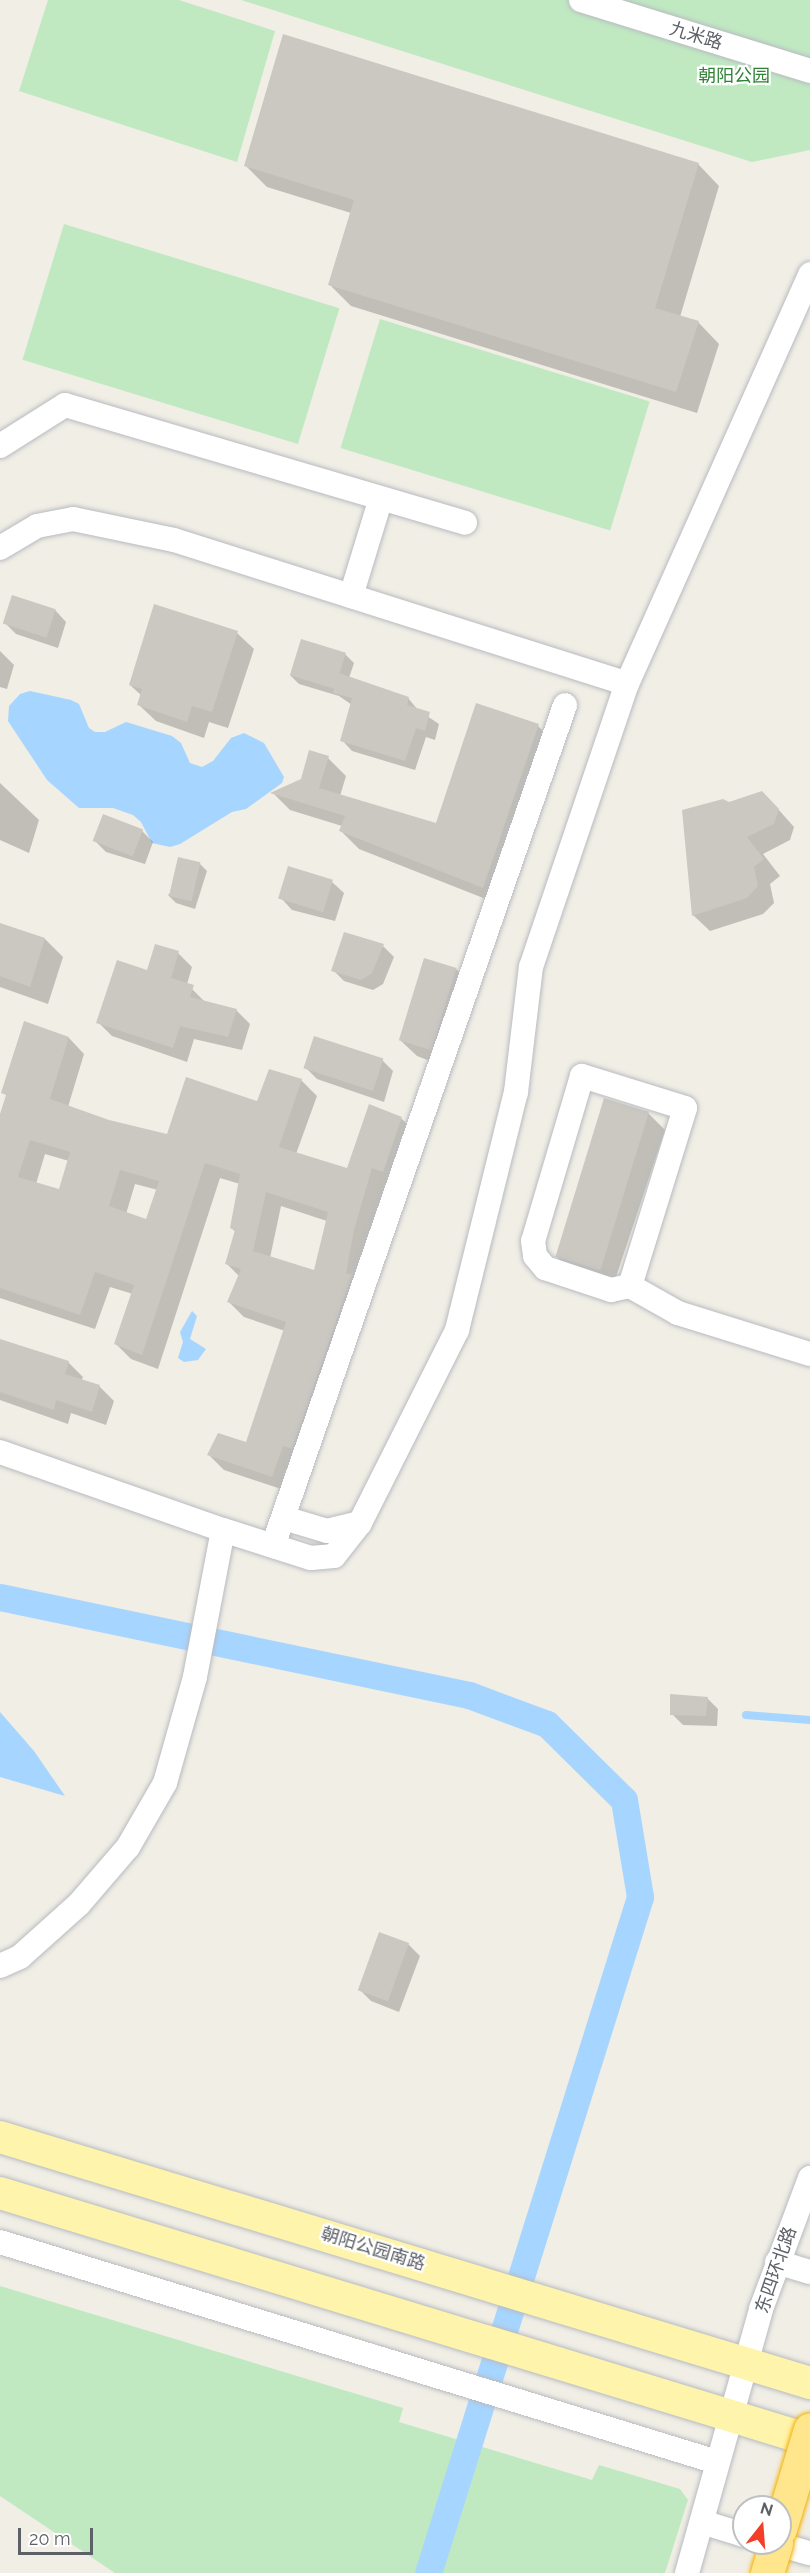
<!DOCTYPE html>
<html>
<head>
<meta charset="utf-8">
<style>
	body { margin:0 }
	#map { position:relative; width:810px; height:2573px; overflow:hidden; background:#f0eee5; font-family:Raleway,"Noto Sans SC",sans-serif }
	div>[style] { position:absolute }
	.green>* { inset:0; background:#c0e9c2; transform-origin:0 0 }
	.water>* { inset:0; background:#a6d5ff }
	.shadow>* { inset:0; background:#0003 }
	.stream>* { height:8px; margin:-4px; padding:0 4px; transform-origin:4px; border-radius:4px; background:#a6d5ff }
	.canal>* { height:27px; margin:-13.5px; padding:0 13.5px; transform-origin:13.5px; border-radius:13.5px; background:#a6d5ff }
	.building>* { inset:0; background:#cbc8c2; transform-origin:0 0 }
	.roads { filter:drop-shadow(0 0 2px #b8bbc0) drop-shadow(0 0 2px #b8bbc0) }
	.minor>* { height:24px; margin:-12px; padding:0 12px; transform-origin:12px; border-radius:12px; background:#fff }
	.major>* { height:32px; margin:-16px; padding:0 16px; transform-origin:16px; border-radius:16px; background:#fff4ab }
	.bridges { filter:drop-shadow(0 0 2px #f5b100) drop-shadow(0 0 2px #f5b100) }
	.highway-bridge>* { height:33px; margin:-16.5px; padding:0 16.5px; transform-origin:16.5px; border-radius:16.5px; background:#ffe68d }
	span { translate:-50% -50%; white-space:nowrap; text-align:center; line-height:1.15; -webkit-text-stroke:4.5px #fff; paint-order:stroke }
	.street-label { font-size:18px; color:#5d6167 }
	.park-label { font-size:18px; color:#308336 }
	.north { position:absolute; left:732px; top:2495px; width:60px; height:60px; box-sizing:border-box; background:#fff; border:2px solid #bec0c2; border-radius:50%; rotate:17deg; font-size:16px; font-weight:700; line-height:24px; text-align:center; color:#5d6167 }
	.north::after { content:''; display:block; margin:auto; width:21px; height:27px; background:#f33f28; clip-path:polygon(50% 0,100% 100%,50% 72%,0 100%) }
	.scale { position:absolute; left:18px; top:2528px; width:75px; height:27px; box-sizing:border-box; border:3px solid #5d6167; border-top:0; padding-left:8px; font-size:18px; line-height:21px; white-space:nowrap; color:#5d6167; -webkit-text-stroke:4px #fff; paint-order:stroke }
</style>
</head>
<body>
<div id="map">
	<div class="green">
		<div style="clip-path:polygon(48px 0,179px 0,275px 31px,237px 162px,19px 91px)"></div>
		<div style="clip-path:polygon(241px 0,810px 0,810px 150px,752px 162px)"></div>
		<div style="left:64px;top:224px;width:288px;height:142px;rotate:17deg"></div>
		<div style="left:380px;top:319px;width:282px;height:135px;rotate:17deg"></div>
		<div style="clip-path:polygon(0 2286px,403px 2408px,399px 2422px,592px 2480px,599px 2465px,680px 2489px,688px 2500px,665px 2573px,115px 2573px,0 2496px)"></div>
	</div>
	<div class="water">
		<div style="clip-path:polygon(30px 691px,71px 700px,79px 704px,89px 728px,95px 732px,105px 732px,126px 722px,172px 736px,181px 743px,190px 763px,202px 767px,213px 761px,231px 738px,244px 733px,264px 743px,284px 777px,282px 783px,246px 809px,232px 812px,180px 844px,170px 847px,152px 843px,141px 822px,133px 815px,113px 808px,79px 808px,47px 780px,8px 721px,9px 706px,20px 694px)"></div>
		<div style="clip-path:polygon(192px 1311px,197px 1316px,190px 1339px,206px 1349px,198px 1360px,184px 1362px,178px 1358px,183px 1342px,180px 1332px)"></div>
		<div style="clip-path:polygon(0 1712px,34px 1751px,65px 1796px,0 1777px)"></div>
	</div>
	<div class="shadow">
		<div style="clip-path:polygon(698px 164px,719px 186px,680px 317px,698px 322px,719px 344px,697px 413px,351px 306px,330px 285px,351px 213px,267px 187px,246px 166px)"></div>
		<div style="clip-path:polygon(55px 610px,66px 622px,58px 648px,16px 634px,5px 623px)"></div>
		<div style="clip-path:polygon(237px 633px,254px 649px,228px 728px,209px 722px,204px 738px,156px 721px,139px 705px,142px 696px,130px 685px)"></div>
		<div style="clip-path:polygon(0 651px,14px 665px,7px 689px,0 687px)"></div>
		<div style="clip-path:polygon(345px 654px,354px 663px,349px 678px,408px 698px,418px 710px,439px 724px,435px 740px,426px 737px,415px 770px,352px 751px,342px 740px,352px 705px,339px 696px,299px 684px,290px 675px)"></div>
		<div style="clip-path:polygon(538px 726px,556px 744px,501px 905px,359px 849px,341px 831px,342px 826px,290px 810px,273px 793px,302px 780px,328px 758px,346px 776px,340px 796px,437px 825px)"></div>
		<div style="clip-path:polygon(0 783px,39px 820px,29px 853px,0 840px)"></div>
		<div style="clip-path:polygon(729px 803px,778px 809px,794px 827px,790px 840px,763px 854px,780px 876px,770px 884px,774px 903px,763px 914px,710px 931px,693px 915px)"></div>
		<div style="clip-path:polygon(142px 831px,153px 842px,145px 864px,106px 852px,95px 841px)"></div>
		<div style="clip-path:polygon(199px 863px,207px 871px,195px 909px,176px 903px,168px 895px)"></div>
		<div style="clip-path:polygon(332px 882px,344px 893px,335px 921px,292px 910px,281px 898px)"></div>
		<div style="clip-path:polygon(0 924px,45px 939px,63px 957px,48px 1004px,0 987px)"></div>
		<div style="clip-path:polygon(383px 946px,394px 957px,383px 984px,373px 990px,344px 981px,333px 970px)"></div>
		<div style="clip-path:polygon(178px 953px,192px 967px,187px 984px,206px 1003px,236px 1010px,250px 1024px,242px 1050px,194px 1039px,187px 1062px,112px 1036px,98px 1022px,148px 972px)"></div>
		<div style="clip-path:polygon(456px 969px,473px 986px,446px 1067px,417px 1056px,400px 1040px)"></div>
		<div style="clip-path:polygon(evenodd,30px 1025px,69px 1038px,84px 1054px,68px 1107px,108px 1122px,168px 1136px,258px 1103px,270px 1071px,302px 1081px,317px 1096px,296px 1154px,348px 1170px,370px 1106px,402px 1119px,417px 1134px,287px 1491px,224px 1470px,209px 1455px,247px 1444px,285px 1331px,244px 1317px,229px 1302px,240px 1277px,227px 1264px,236px 1232px,231px 1228px,240px 1184px,220px 1178px,158px 1369px,131px 1359px,116px 1344px,133px 1294px,110px 1287px,95px 1329px,0 1298px,0 1119px,30px 1025px,45px 1154px,69px 1161px,60px 1191px,36px 1184px,45px 1154px,30px 1025px,135px 1184px,158px 1190px,146px 1221px,126px 1214px,135px 1184px,30px 1025px,281px 1206px,327px 1221px,315px 1272px,270px 1258px,281px 1206px)"></div>
		<div style="clip-path:polygon(382px 1060px,393px 1071px,384px 1102px,317px 1079px,306px 1068px)"></div>
		<div style="clip-path:polygon(648px 1113px,665px 1130px,613px 1286px,573px 1272px,556px 1256px)"></div>
		<div style="clip-path:polygon(0 1340px,68px 1362px,83px 1377px,81px 1381px,99px 1386px,114px 1401px,106px 1425px,71px 1413px,68px 1424px,0 1400px)"></div>
		<div style="clip-path:polygon(707px 1698px,718px 1709px,717px 1726px,683px 1725px,672px 1714px)"></div>
		<div style="clip-path:polygon(408px 1944px,420px 1956px,399px 2012px,371px 2001px,360px 1990px)"></div>
	</div>
	<div class="stream">
		<div style="left:746px;top:1715px;width:64px;rotate:4.5deg"></div>
	</div>
	<div class="canal">
		<div style="left:0;top:1597px;width:479px;rotate:11.8deg"></div>
		<div style="left:469px;top:1695px;width:83px;rotate:20.4deg"></div>
		<div style="left:547px;top:1724px;width:108px;rotate:44.6deg"></div>
		<div style="left:624px;top:1800px;width:98px;rotate:80.6deg"></div>
		<div style="left:640px;top:1897px;width:708px;rotate:107.41deg"></div>
	</div>
	<div class="building">
		<div style="clip-path:polygon(283px 34px,699px 163px,655px 308px,699px 321px,676px 392px,328px 285px,354px 200px,244px 166px)"></div>
		<div style="left:12px;top:595px;width:46px;height:30px;rotate:18deg"></div>
		<div style="clip-path:polygon(154px 604px,238px 631px,212px 712px,192px 706px,187px 722px,137px 705px,142px 689px,129px 685px)"></div>
		<div style="left:301px;top:639px;width:47px;height:38px;rotate:17deg"></div>
		<div style="clip-path:polygon(339px 673px,409px 697px,407px 705px,430px 712px,425px 731px,416px 728px,405px 761px,340px 741px,352px 698px,333px 693px)"></div>
		<div style="clip-path:polygon(476px 703px,539px 724px,483px 888px,339px 831px,345px 816px,270px 793px,301px 779px,309px 750px,329px 756px,319px 788px,436px 823px)"></div>
		<div style="clip-path:polygon(762px 791px,779px 809px,774px 824px,747px 837px,764px 859px,754px 867px,758px 886px,747px 898px,692px 916px,682px 810px,723px 799px,729px 802px)"></div>
		<div style="left:103px;top:814px;width:43px;height:29px;rotate:21deg"></div>
		<div style="left:178px;top:857px;width:23px;height:40px;rotate:13deg"></div>
		<div style="left:288px;top:866px;width:47px;height:34px;rotate:17deg"></div>
		<div style="clip-path:polygon(0 923px,45px 938px,30px 987px,0 976px)"></div>
		<div style="clip-path:polygon(344px 932px,384px 944px,372px 973px,361px 980px,331px 971px)"></div>
		<div style="clip-path:polygon(155px 944px,179px 951px,171px 978px,194px 985px,190px 997px,237px 1009px,228px 1037px,180px 1026px,173px 1048px,96px 1023px,117px 960px,147px 970px)"></div>
		<div style="left:424px;top:958px;width:34px;height:86px;rotate:17deg"></div>
		<div style="clip-path:polygon(evenodd,24px 1021px,69px 1037px,50px 1099px,109px 1120px,167px 1134px,186px 1077px,257px 1101px,269px 1069px,302px 1079px,279px 1147px,347px 1168px,369px 1104px,402px 1117px,383px 1172px,372px 1168px,354px 1230px,346px 1273px,352px 1275px,292px 1449px,283px 1446px,272px 1477px,207px 1455px,218px 1433px,246px 1442px,286px 1322px,227px 1302px,241px 1269px,225px 1264px,235px 1230px,230px 1228px,240px 1174px,205px 1163px,142px 1355px,114px 1344px,134px 1285px,95px 1272px,80px 1315px,0 1288px,0 1114px,6px 1095px,1px 1093px,24px 1021px,30px 1140px,70px 1152px,59px 1189px,18px 1177px,30px 1140px,24px 1021px,120px 1170px,159px 1181px,146px 1219px,109px 1206px,120px 1170px,24px 1021px,266px 1192px,328px 1212px,314px 1270px,253px 1251px,266px 1192px)"></div>
		<div style="left:314px;top:1036px;width:73px;height:34px;rotate:18deg"></div>
		<div style="left:604px;top:1098px;width:47px;height:166px;rotate:17deg"></div>
		<div style="clip-path:polygon(0 1339px,69px 1361px,65px 1374px,100px 1385px,92px 1412px,56px 1400px,54px 1410px,0 1392px)"></div>
		<div style="clip-path:polygon(670px 1694px,708px 1697px,706px 1716px,670px 1715px)"></div>
		<div style="left:379px;top:1932px;width:32px;height:62px;rotate:20deg"></div>
	</div>
	<div class="roads">
		<div class="minor">
			<div style="left:581px;top:0;width:240px;rotate:17.2deg"></div>
			<div style="left:0;top:446px;width:77px;rotate:-32.2deg"></div>
			<div style="left:65px;top:405px;width:417px;rotate:16.4deg"></div>
			<div style="left:0;top:548px;width:43px;rotate:-30.7deg"></div>
			<div style="left:37px;top:526px;width:37px;rotate:-11deg"></div>
			<div style="left:73px;top:519px;width:103px;rotate:11.7deg"></div>
			<div style="left:174px;top:540px;width:475px;rotate:17.6deg"></div>
			<div style="left:627px;top:684px;width:449px;rotate:-65.9deg"></div>
			<div style="left:351px;top:596px;width:102px;rotate:-73deg"></div>
			<div style="left:630px;top:1286px;width:186px;rotate:-72.8deg"></div>
			<div style="left:685px;top:1108px;width:108px;rotate:-162.7deg"></div>
			<div style="left:582px;top:1076px;width:172px;rotate:106.5deg"></div>
			<div style="left:533px;top:1241px;width:15px;rotate:82deg"></div>
			<div style="left:535px;top:1256px;width:16px;rotate:50deg"></div>
			<div style="left:545px;top:1268px;width:70px;rotate:18.4deg"></div>
			<div style="left:611px;top:1290px;width:19px;rotate:-12deg"></div>
			<div style="left:630px;top:1286px;width:55px;rotate:29.4deg"></div>
			<div style="left:678px;top:1313px;width:138px;rotate:17.3deg"></div>
			<div style="left:0;top:1452px;width:236px;rotate:19.3deg"></div>
			<div style="left:223px;top:1530px;width:150px;rotate:100.8deg"></div>
			<div style="left:195px;top:1677px;width:110px;rotate:105.8deg"></div>
			<div style="left:165px;top:1783px;width:74px;rotate:120deg"></div>
			<div style="left:128px;top:1847px;width:75px;rotate:130.7deg"></div>
			<div style="left:79px;top:1904px;width:79px;rotate:138.1deg"></div>
			<div style="left:20px;top:1957px;width:22px;rotate:156deg"></div>
			<div style="left:284px;top:1518px;width:45px;rotate:16.8deg"></div>
			<div style="left:327px;top:1531px;width:34px;rotate:-14deg"></div>
			<div style="left:223px;top:1530px;width:92px;rotate:17.7deg"></div>
			<div style="left:311px;top:1558px;width:23px;rotate:-5deg"></div>
			<div style="left:334px;top:1556px;width:42px;rotate:-51.8deg"></div>
			<div style="left:360px;top:1523px;width:216px;rotate:-63.3deg"></div>
			<div style="left:457px;top:1330px;width:245px;rotate:-76.1deg"></div>
			<div style="left:516px;top:1092px;width:126px;rotate:-83.2deg"></div>
			<div style="left:531px;top:967px;width:299px;rotate:-71.3deg"></div>
			<div style="left:273px;top:1546px;width:890px;rotate:-70.85deg"></div>
			<div style="left:0;top:2242px;width:750px;rotate:17.06deg"></div>
			<div style="left:777px;top:2262px;width:34px;rotate:17deg"></div>
			<div style="left:702px;top:2522px;width:44px;rotate:17.2deg"></div>
			<div style="left:774px;top:2543px;width:37px;rotate:16deg"></div>
			<div style="left:687px;top:2573px;width:274px;rotate:-74.3deg"></div>
			<div style="left:761px;top:2309px;width:140px;rotate:-69.5deg"></div>
		</div>
		<div class="major">
			<div style="left:0;top:2137px;width:847px;rotate:16.89deg"></div>
			<div style="left:0;top:2193px;width:847px;rotate:16.96deg"></div>
		</div>
	</div>
	<div class="bridges">
		<div class="highway-bridge">
			<div style="left:780px;top:2529px;width:104px;rotate:-73.3deg"></div>
			<div style="left:767px;top:2573px;width:31px;rotate:-73deg"></div>
		</div>
	</div>
	<div class="street-label">
		<span style="left:696px;top:36px;rotate:17deg">九米路</span>
		<span style="left:373px;top:2249px;rotate:17deg">朝阳公园南路</span>
		<span style="left:776px;top:2270px;rotate:-71deg">东四环北路</span>
	</div>
	<div class="park-label">
		<span style="left:734px;top:76px">朝阳公园</span>
	</div>
	<div class="north">N</div>
	<div class="scale">20 m</div>
</div>
</body>
</html>
